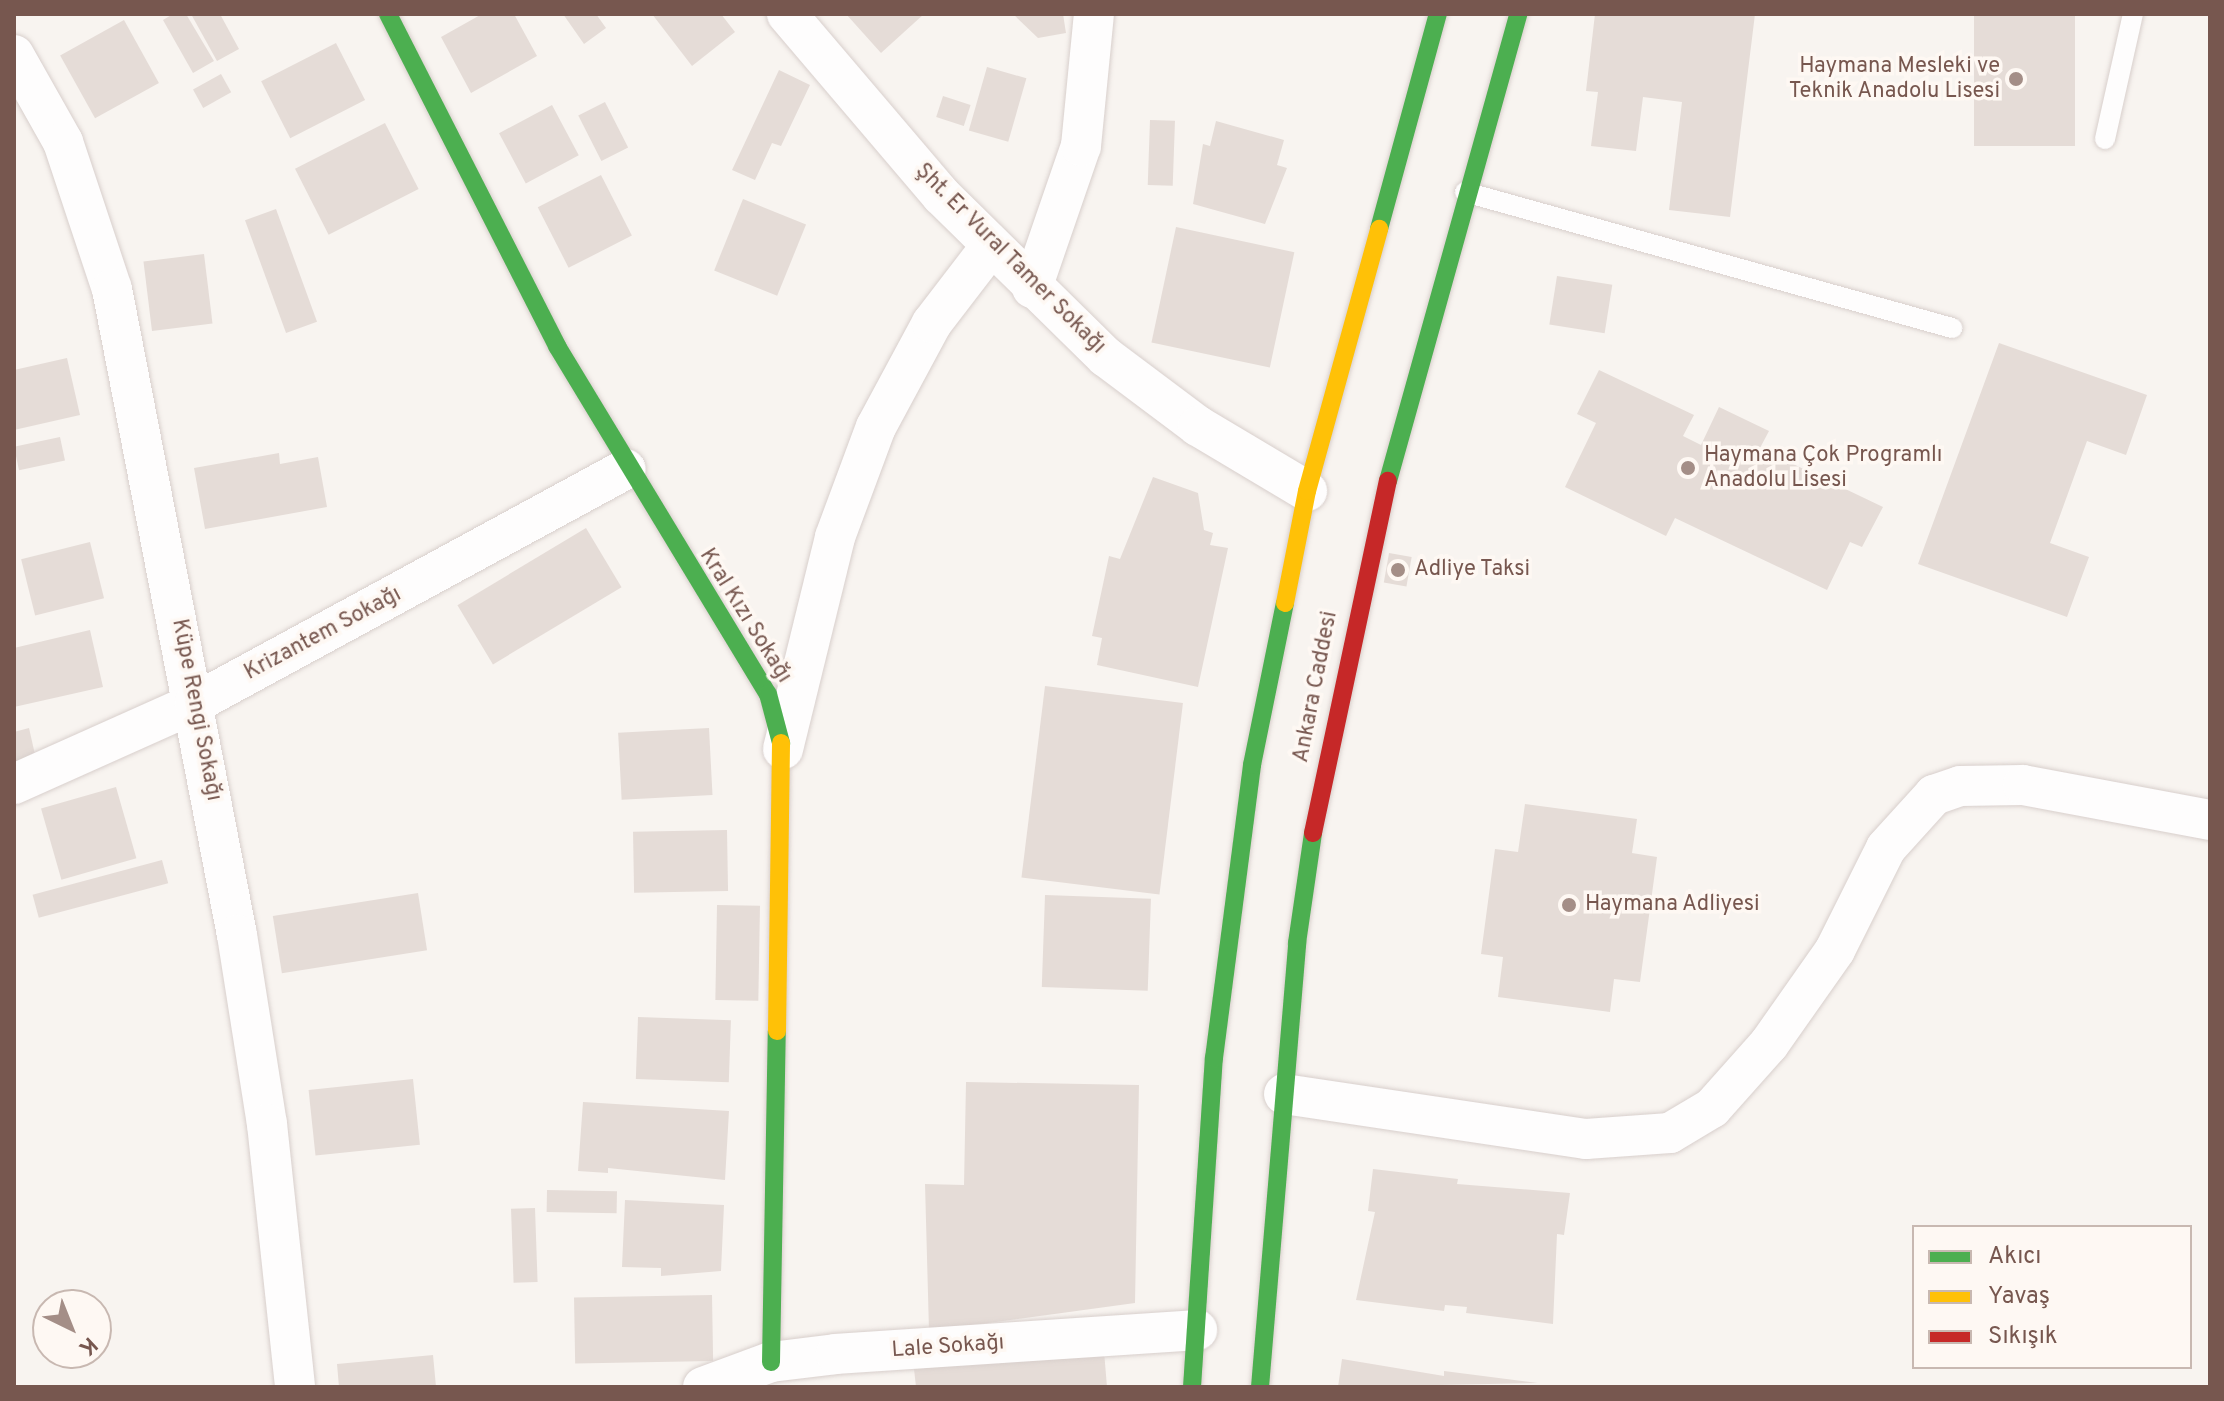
<!DOCTYPE html>
<html>
<head>
<meta charset="utf-8">
<style>
	body { margin:0 }
	#map { position:relative; width:2224px; height:1401px; overflow:hidden; background:#f8f4f0; font-family:Overpass,sans-serif }
	div>[style] { position:absolute }
	.building>* { inset:0; background:#e5dcd7; transform-origin:0 0 }
	.roads { filter:drop-shadow(0 0 2px #d8cfcc) drop-shadow(0 0 2px #d8cfcc) }
	.lane>* { height:20px; margin:-10px; padding:0 10px; transform-origin:10px; border-radius:10px; background:#fefdfd }
	.street>* { height:40px; margin:-20px; padding:0 20px; transform-origin:20px; border-radius:20px; background:#fefdfd }
	.fast>* { height:18px; margin:-9px; padding:0 9px; transform-origin:9px; border-radius:9px; background:#4caf50 }
	.slow>* { height:18px; margin:-9px; padding:0 9px; transform-origin:9px; border-radius:9px; background:#ffc107 }
	.jam>* { height:18px; margin:-9px; padding:0 9px; transform-origin:9px; border-radius:9px; background:#c62828 }
	.dots>* { width:22px; height:22px; translate:-50% -50%; box-sizing:border-box; border:4px solid #fef8f3; border-radius:50% }
	span { translate:-50% -50%; white-space:nowrap; text-align:center; line-height:1.15; -webkit-text-stroke:7px #fef8f3; paint-order:stroke }
	.poi-label { font-size:22px; color:#77574f }
	.right { translate:-100% -50%; text-align:right }
	.left { translate:0 -50%; text-align:left }
	.street-label { font-size:22px; color:#77574f }
	.frame { position:absolute; inset:0; border:16px solid #77574f; pointer-events:none }
	.legend { position:absolute; left:1912px; top:1225px; width:280px; height:144px; box-sizing:border-box; background:#fef8f3; border:2px solid #c8b8b1; margin:0; padding:10px 14px; list-style:none; font-size:24px; color:#77574f }
	.legend li { display:flex; align-items:center; gap:16px; height:40px }
	.legend b { width:40px; border:2px solid #c8b8b1 }
	.north { position:absolute; left:32px; top:1289px; width:80px; height:80px; box-sizing:border-box; background:#fef8f3; border:2px solid #c8b8b1; border-radius:50%; rotate:137deg; font-size:22px; font-weight:700; line-height:32px; text-align:center; color:#77574f }
	.north::after { content:''; display:block; margin:auto; width:28px; height:36px; background:#a48e87; clip-path:polygon(50% 0,100% 100%,50% 72%,0 100%) }
</style>
</head>
<body>
<div id="map">
	<div class="building">
		<div style="clip-path:polygon(173px 14px,186px 14px,214px 61px,193px 73px,163px 20px)"></div>
		<div style="clip-path:polygon(191px 14px,220px 14px,239px 49px,217px 61px)"></div>
		<div style="clip-path:polygon(482px 14px,514px 14px,537px 56px,471px 93px,441px 37px)"></div>
		<div style="clip-path:polygon(563px 14px,596px 14px,606px 28px,584px 44px)"></div>
		<div style="clip-path:polygon(652px 14px,721px 14px,735px 32px,692px 66px)"></div>
		<div style="clip-path:polygon(846px 14px,924px 14px,881px 53px)"></div>
		<div style="clip-path:polygon(1013px 14px,1063px 14px,1066px 33px,1038px 38px)"></div>
		<div style="clip-path:polygon(1595px 14px,1755px 14px,1730px 217px,1669px 210px,1682px 102px,1643px 97px,1636px 151px,1591px 146px,1598px 92px,1586px 91px)"></div>
		<div style="left:1974px;top:14px;width:101px;height:132px"></div>
		<div style="left:124px;top:20px;width:72px;height:73px;rotate:61deg"></div>
		<div style="left:336px;top:43px;width:64px;height:84px;rotate:63deg"></div>
		<div style="left:987px;top:67px;width:41px;height:66px;rotate:16deg"></div>
		<div style="clip-path:polygon(779px 70px,810px 85px,781px 146px,772px 143px,755px 180px,732px 170px)"></div>
		<div style="left:221px;top:74px;width:21px;height:32px;rotate:61deg"></div>
		<div style="left:943px;top:96px;width:29px;height:22px;rotate:18deg"></div>
		<div style="left:605px;top:102px;width:51px;height:30px;rotate:63deg"></div>
		<div style="left:552px;top:105px;width:57px;height:60px;rotate:62deg"></div>
		<div style="left:1150px;top:120px;width:25px;height:65px;rotate:2deg"></div>
		<div style="clip-path:polygon(1216px 121px,1284px 140px,1277px 165px,1287px 168px,1265px 224px,1193px 204px,1203px 144px,1210px 146px)"></div>
		<div style="left:385px;top:123px;width:74px;height:101px;rotate:63deg"></div>
		<div style="left:601px;top:175px;width:68px;height:71px;rotate:63deg"></div>
		<div style="left:743px;top:199px;width:68px;height:77px;rotate:22deg"></div>
		<div style="left:276px;top:209px;width:120px;height:33px;rotate:70deg"></div>
		<div style="left:1176px;top:227px;width:121px;height:118px;rotate:12deg"></div>
		<div style="left:204px;top:254px;width:70px;height:61px;rotate:83deg"></div>
		<div style="left:1557px;top:276px;width:56px;height:49px;rotate:9deg"></div>
		<div style="clip-path:polygon(1999px 343px,2147px 395px,2126px 455px,2087px 441px,2050px 543px,2089px 557px,2067px 617px,1918px 564px)"></div>
		<div style="clip-path:polygon(67px 358px,80px 415px,14px 430px,14px 370px)"></div>
		<div style="clip-path:polygon(1599px 370px,1694px 415px,1683px 436px,1701px 445px,1719px 407px,1769px 431px,1760px 448px,1883px 507px,1862px 547px,1850px 542px,1827px 590px,1675px 518px,1666px 536px,1565px 487px,1596px 423px,1577px 414px)"></div>
		<div style="left:60px;top:437px;width:24px;height:47px;rotate:78deg"></div>
		<div style="clip-path:polygon(279px 453px,280px 464px,318px 457px,327px 507px,205px 529px,194px 468px)"></div>
		<div style="clip-path:polygon(1153px 477px,1198px 493px,1204px 530px,1213px 533px,1210px 545px,1228px 548px,1198px 687px,1097px 665px,1102px 638px,1092px 636px,1109px 556px,1120px 559px)"></div>
		<div style="left:586px;top:528px;width:69px;height:150px;rotate:59deg"></div>
		<div style="left:90px;top:542px;width:58px;height:71px;rotate:76deg"></div>
		<div style="left:1389px;top:553px;width:23px;height:30px;rotate:10deg"></div>
		<div style="clip-path:polygon(90px 630px,103px 687px,14px 707px,14px 648px)"></div>
		<div style="left:1045px;top:686px;width:139px;height:193px;rotate:7deg"></div>
		<div style="clip-path:polygon(29px 728px,36px 759px,14px 765px,14px 732px)"></div>
		<div style="left:709px;top:728px;width:67px;height:91px;rotate:87deg"></div>
		<div style="left:116px;top:787px;width:74px;height:78px;rotate:74deg"></div>
		<div style="clip-path:polygon(1525px 804px,1637px 819px,1632px 853px,1657px 857px,1640px 982px,1614px 979px,1610px 1012px,1498px 997px,1503px 957px,1481px 954px,1495px 849px,1518px 852px)"></div>
		<div style="left:727px;top:830px;width:61px;height:94px;rotate:89deg"></div>
		<div style="left:162px;top:860px;width:24px;height:134px;rotate:75deg"></div>
		<div style="left:418px;top:893px;width:58px;height:147px;rotate:81deg"></div>
		<div style="left:1045px;top:895px;width:106px;height:92px;rotate:2deg"></div>
		<div style="left:717px;top:905px;width:43px;height:95px;rotate:1deg"></div>
		<div style="left:638px;top:1017px;width:93px;height:62px;rotate:2deg"></div>
		<div style="left:413px;top:1079px;width:66px;height:105px;rotate:84deg"></div>
		<div style="clip-path:polygon(966px 1082px,1139px 1085px,1135px 1303px,929px 1331px,925px 1184px,964px 1185px)"></div>
		<div style="clip-path:polygon(583px 1102px,729px 1111px,725px 1180px,608px 1168px,608px 1173px,578px 1171px)"></div>
		<div style="clip-path:polygon(1373px 1169px,1458px 1179px,1457px 1184px,1570px 1193px,1564px 1235px,1557px 1234px,1553px 1324px,1466px 1313px,1467px 1307px,1445px 1305px,1444px 1311px,1356px 1300px,1375px 1212px,1368px 1211px)"></div>
		<div style="left:547px;top:1190px;width:70px;height:22px;rotate:1deg"></div>
		<div style="clip-path:polygon(625px 1200px,724px 1205px,721px 1271px,661px 1276px,661px 1268px,622px 1267px)"></div>
		<div style="left:535px;top:1208px;width:74px;height:24px;rotate:88deg"></div>
		<div style="left:712px;top:1295px;width:66px;height:138px;rotate:89deg"></div>
		<div style="clip-path:polygon(1104px 1351px,1107px 1387px,916px 1387px,914px 1369px)"></div>
		<div style="clip-path:polygon(433px 1355px,436px 1387px,339px 1387px,337px 1364px)"></div>
		<div style="clip-path:polygon(1342px 1359px,1444px 1376px,1444px 1371px,1538px 1383px,1338px 1387px)"></div>
	</div>
	<div class="roads">
		<div class="lane">
			<div style="left:2105px;top:139px;width:128px;rotate:-77.4deg"></div>
			<div style="left:1465px;top:192px;width:506px;rotate:15.6deg"></div>
		</div>
		<div class="street">
			<div style="left:787px;top:14px;width:238px;rotate:49.6deg"></div>
			<div style="left:941px;top:195px;width:231px;rotate:44.5deg"></div>
			<div style="left:1106px;top:357px;width:115px;rotate:36.9deg"></div>
			<div style="left:1198px;top:426px;width:127px;rotate:30.8deg"></div>
			<div style="left:14px;top:55px;width:100px;rotate:60.6deg"></div>
			<div style="left:63px;top:142px;width:155px;rotate:71.6deg"></div>
			<div style="left:112px;top:289px;width:658px;rotate:79.05deg"></div>
			<div style="left:237px;top:935px;width:191px;rotate:81deg"></div>
			<div style="left:267px;top:1124px;width:264px;rotate:83.9deg"></div>
			<div style="left:1032px;top:288px;width:150px;rotate:-71deg"></div>
			<div style="left:1081px;top:146px;width:133px;rotate:-84.4deg"></div>
			<div style="left:783px;top:749px;width:218px;rotate:-76.2deg"></div>
			<div style="left:835px;top:537px;width:117px;rotate:-69.6deg"></div>
			<div style="left:876px;top:427px;width:118px;rotate:-61.7deg"></div>
			<div style="left:932px;top:323px;width:97px;rotate:-52.5deg"></div>
			<div style="left:14px;top:784px;width:198px;rotate:-24.1deg"></div>
			<div style="left:195px;top:703px;width:490px;rotate:-28.5deg"></div>
			<div style="left:1284px;top:1094px;width:305px;rotate:8.5deg"></div>
			<div style="left:1586px;top:1139px;width:84px;rotate:-4.1deg"></div>
			<div style="left:1670px;top:1133px;width:49px;rotate:-30.8deg"></div>
			<div style="left:1712px;top:1108px;width:86px;rotate:-48.3deg"></div>
			<div style="left:1769px;top:1044px;width:115px;rotate:-54.9deg"></div>
			<div style="left:1835px;top:950px;width:114px;rotate:-63.4deg"></div>
			<div style="left:1886px;top:848px;width:72px;rotate:-47.8deg"></div>
			<div style="left:1934px;top:795px;width:28px;rotate:-19deg"></div>
			<div style="left:1960px;top:786px;width:63px;rotate:-0.9deg"></div>
			<div style="left:2023px;top:785px;width:190px;rotate:10.6deg"></div>
			<div style="left:703px;top:1387px;width:72px;rotate:-20.2deg"></div>
			<div style="left:771px;top:1362px;width:65px;rotate:-7deg"></div>
			<div style="left:836px;top:1354px;width:362px;rotate:-3.8deg"></div>
		</div>
		<div class="fast">
			<div style="left:388px;top:14px;width:373px;rotate:63deg"></div>
			<div style="left:557px;top:346px;width:407px;rotate:58.8deg"></div>
			<div style="left:768px;top:694px;width:51px;rotate:75.1deg"></div>
			<div style="left:1379px;top:229px;width:223px;rotate:-74.7deg"></div>
			<div style="left:1388px;top:481px;width:485px;rotate:-74.4deg"></div>
			<div style="left:771px;top:1362px;width:331px;rotate:-89deg"></div>
			<div style="left:1192px;top:1387px;width:330px;rotate:-86.2deg"></div>
			<div style="left:1214px;top:1058px;width:295px;rotate:-82.6deg"></div>
			<div style="left:1252px;top:765px;width:165px;rotate:-78.5deg"></div>
			<div style="left:1260px;top:1387px;width:446px;rotate:-85.2deg"></div>
			<div style="left:1297px;top:943px;width:111px;rotate:-81.7deg"></div>
		</div>
		<div class="slow">
			<div style="left:1285px;top:603px;width:114px;rotate:-78.9deg"></div>
			<div style="left:1307px;top:491px;width:272px;rotate:-74.6deg"></div>
			<div style="left:777px;top:1031px;width:288px;rotate:-89.2deg"></div>
		</div>
		<div class="jam">
			<div style="left:1313px;top:833px;width:360px;rotate:-78deg"></div>
		</div>
	</div>
	<div class="dots">
		<div style="left:2016px;top:79px;background:#a48e87"></div>
		<div style="left:1688px;top:468px;background:#a48e87"></div>
		<div style="left:1398px;top:570px;background:#a48e87"></div>
		<div style="left:1569px;top:905px;background:#a48e87"></div>
	</div>
	<div class="poi-label">
		<span class="right" style="left:2000px;top:79px">Haymana Mesleki ve<br>Teknik Anadolu Lisesi</span>
		<span class="left" style="left:1704px;top:468px">Haymana Çok Programlı<br>Anadolu Lisesi</span>
		<span class="left" style="left:1414px;top:570px">Adliye Taksi</span>
		<span class="left" style="left:1585px;top:905px">Haymana Adliyesi</span>
	</div>
	<div class="street-label">
		<span style="left:1010px;top:259px;rotate:45deg">Şht. Er Vural Tamer Sokağı</span>
		<span style="left:745px;top:616px;rotate:58deg">Kral Kızı Sokağı</span>
		<span style="left:323px;top:634px;rotate:-28deg">Krizantem Sokağı</span>
		<span style="left:1316px;top:687px;rotate:-79deg">Ankara Caddesi</span>
		<span style="left:196px;top:710px;rotate:79deg">Küpe Rengi Sokağı</span>
		<span style="left:948px;top:1347px;rotate:-4deg">Lale Sokağı</span>
	</div>
	<div class="frame"></div>
	<ul class="legend">
	<li><b style="height:10px;background:#4caf50"></b>Akıcı</li>
	<li><b style="height:10px;background:#ffc107"></b>Yavaş</li>
	<li><b style="height:10px;background:#c62828"></b>Sıkışık</li>
	</ul>
	<div class="north">K</div>
</div>
</body>
</html>
